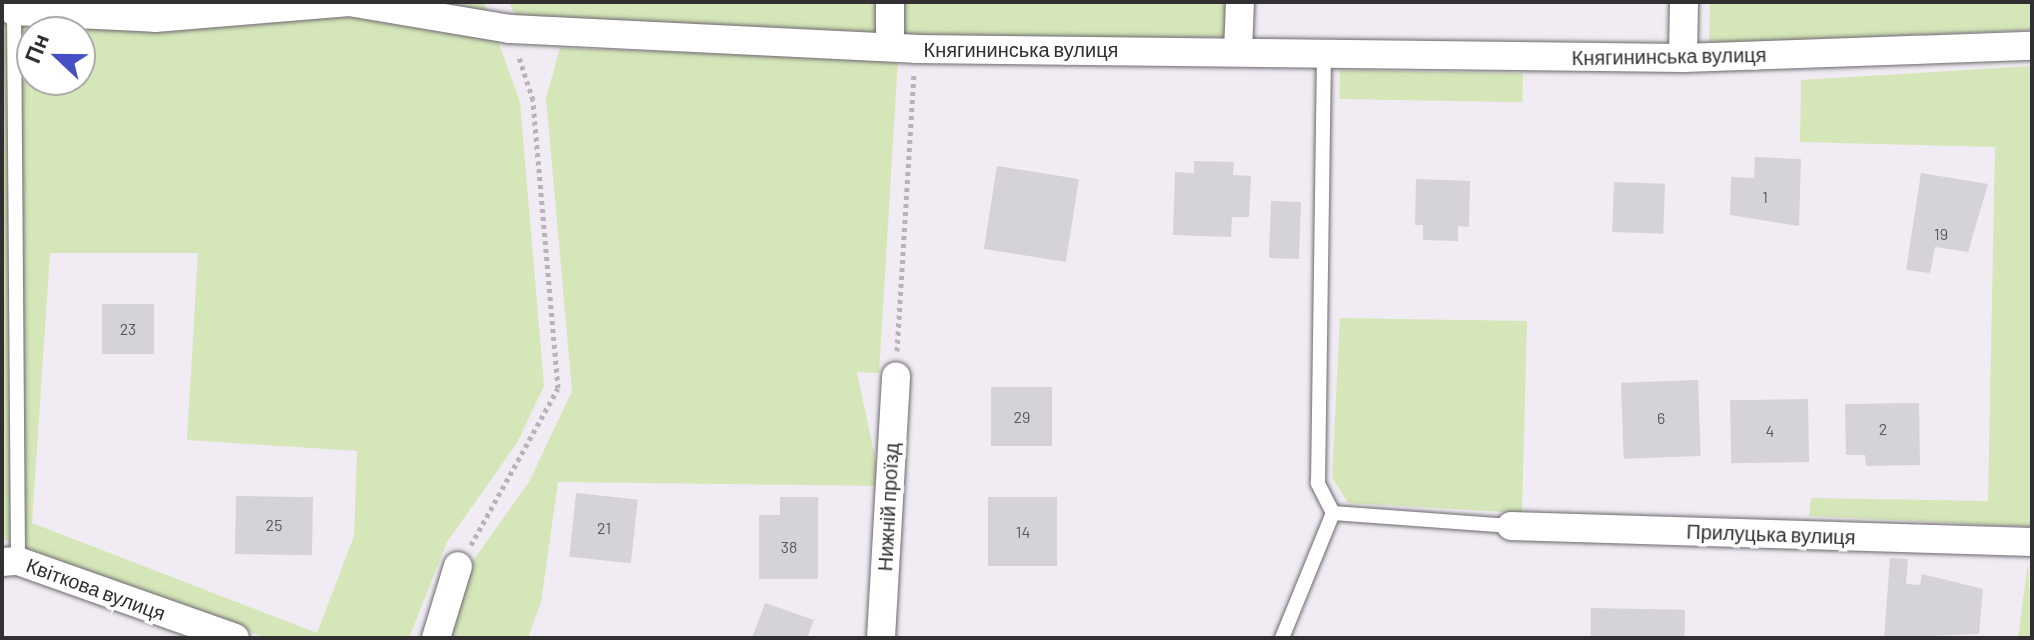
<!DOCTYPE html>
<html>
<head>
<meta charset="utf-8">
<style>
	body { margin:0 }
	#map { position:relative; width:2034px; height:640px; overflow:hidden; background:#f1ecf3; font-family:Barlow,sans-serif }
	div>[style] { position:absolute }
	.green>* { inset:0; background:#d5e6b9; transform-origin:0 0 }
	.building>* { inset:0; background:#d6d2d9; transform-origin:0 0 }
	.path>* { height:5px; margin-top:-2.5px; transform-origin:0; background:repeating-linear-gradient(90deg,#b7b3b9 0 4px,transparent 0 8px) }
	.roads { filter:drop-shadow(0 0 2px #6d696f) drop-shadow(0 0 2px #6d696f) }
	.lane>* { height:14px; margin:-7px; padding:0 7px; transform-origin:7px; border-radius:7px; background:#fff }
	.street>* { height:28px; margin:-14px; padding:0 14px; transform-origin:14px; border-radius:14px; background:#fff }
	span { translate:-50% -50%; white-space:nowrap; text-align:center; line-height:1.15; -webkit-text-stroke:7px #fff; paint-order:stroke }
	.number-label { font-size:16px; color:#5a585b }
	.number-label span { -webkit-text-stroke-width:0 }
	.street-label { font-size:20px; color:#312f31 }
	.frame { position:absolute; inset:0; border:4px solid #312f31; pointer-events:none }
	.north { position:absolute; left:16px; top:16px; width:80px; height:80px; box-sizing:border-box; background:#fff; border:2px solid #adacad; border-radius:50%; rotate:292deg; font-size:22px; font-weight:700; line-height:32px; text-align:center; color:#312f31 }
	.north::after { content:''; display:block; margin:auto; width:28px; height:36px; background:#464fc4; clip-path:polygon(50% 0,100% 100%,50% 72%,0 100%) }
</style>
</head>
<body>
<div id="map">
	<div class="green">
		<div style="clip-path:polygon(evenodd,2px 2px,484px 2px,520px 102px,544px 386px,517px 443px,447px 542px,409px 638px,266px 638px,2px 539px,2px 2px,32px 32px,80px 32px,80px 80px,32px 80px,32px 32px,2px 2px,50px 253px,198px 253px,187px 440px,357px 451px,354px 536px,317px 633px,32px 523px,50px 253px)"></div>
		<div style="clip-path:polygon(509px 2px,881px 2px,881px 33px,517px 20px)"></div>
		<div style="clip-path:polygon(900px 2px,1226px 2px,1226px 37px,918px 38px,900px 34px)"></div>
		<div style="clip-path:polygon(1710px 2px,2032px 2px,2032px 30px,1709px 44px)"></div>
		<div style="clip-path:polygon(560px 48px,898px 59px,879px 373px,857px 372px,881px 486px,558px 482px,541px 602px,528px 638px,444px 638px,465px 572px,529px 482px,572px 391px,546px 98px)"></div>
		<div style="clip-path:polygon(2032px 66px,2032px 527px,1809px 516px,1811px 498px,1988px 501px,1995px 147px,1800px 142px,1801px 80px)"></div>
		<div style="left:1340px;top:70px;width:183px;height:29px;rotate:1deg"></div>
		<div style="clip-path:polygon(1340px 318px,1527px 321px,1522px 513px,1348px 503px,1332px 477px)"></div>
		<div style="clip-path:polygon(2028px 562px,2032px 638px,2018px 638px)"></div>
	</div>
	<div class="building">
		<div style="clip-path:polygon(1755px 157px,1801px 159px,1799px 226px,1730px 215px,1731px 177px,1754px 178px)"></div>
		<div style="clip-path:polygon(1194px 161px,1234px 162px,1233px 175px,1251px 176px,1249px 217px,1232px 217px,1231px 237px,1173px 235px,1175px 172px,1194px 173px)"></div>
		<div style="left:997px;top:166px;width:83px;height:84px;rotate:9deg"></div>
		<div style="clip-path:polygon(1921px 173px,1988px 184px,1968px 252px,1935px 247px,1930px 273px,1906px 270px)"></div>
		<div style="clip-path:polygon(1416px 179px,1470px 181px,1469px 227px,1458px 226px,1458px 241px,1423px 240px,1423px 225px,1415px 225px)"></div>
		<div style="left:1614px;top:182px;width:51px;height:50px;rotate:2deg"></div>
		<div style="left:1271px;top:201px;width:30px;height:57px;rotate:2deg"></div>
		<div style="left:102px;top:304px;width:52px;height:50px"></div>
		<div style="left:1698px;top:380px;width:76px;height:77px;rotate:88deg"></div>
		<div style="left:991px;top:387px;width:61px;height:59px"></div>
		<div style="left:1808px;top:399px;width:63px;height:78px;rotate:89deg"></div>
		<div style="clip-path:polygon(1919px 403px,1920px 465px,1866px 466px,1865px 455px,1846px 455px,1845px 404px)"></div>
		<div style="left:576px;top:493px;width:62px;height:64px;rotate:6deg"></div>
		<div style="left:236px;top:496px;width:77px;height:58px;rotate:1deg"></div>
		<div style="clip-path:polygon(780px 497px,818px 497px,818px 579px,759px 579px,759px 515px,780px 515px)"></div>
		<div style="left:988px;top:497px;width:69px;height:69px"></div>
		<div style="clip-path:polygon(1890px 558px,1908px 559px,1906px 584px,1920px 585px,1922px 574px,1983px 589px,1979px 634px,1884px 638px)"></div>
		<div style="clip-path:polygon(765px 603px,814px 620px,807px 638px,752px 638px)"></div>
		<div style="left:1591px;top:608px;width:94px;height:30px;rotate:1deg"></div>
	</div>
	<div class="path">
		<div style="left:897px;top:351px;width:278px;rotate:-86.5deg"></div>
		<div style="left:471px;top:545px;width:179px;rotate:-61deg"></div>
		<div style="left:558px;top:388px;width:289px;rotate:-95deg"></div>
		<div style="left:533px;top:100px;width:45px;rotate:-108deg"></div>
	</div>
	<div class="roads">
		<div class="lane">
			<div style="left:14px;top:11px;width:550px;rotate:89.58deg"></div>
			<div style="left:1333px;top:513px;width:178px;rotate:4.2deg"></div>
			<div style="left:1282px;top:638px;width:135px;rotate:-67.8deg"></div>
			<div style="left:1333px;top:513px;width:34px;rotate:-117deg"></div>
			<div style="left:1318px;top:483px;width:427px;rotate:-89.2deg"></div>
		</div>
		<div class="street">
			<div style="left:14px;top:2px;width:9px;rotate:90deg"></div>
			<div style="left:14px;top:11px;width:141px;rotate:2.8deg"></div>
			<div style="left:155px;top:18px;width:195px;rotate:-4.7deg"></div>
			<div style="left:349px;top:2px;width:163px;rotate:9.5deg"></div>
			<div style="left:510px;top:29px;width:406px;rotate:2.8deg"></div>
			<div style="left:916px;top:49px;width:767px;rotate:0.67deg"></div>
			<div style="left:1683px;top:58px;width:349px;rotate:-2deg"></div>
			<div style="left:890px;top:2px;width:42px;rotate:90deg"></div>
			<div style="left:1238px;top:51px;width:49px;rotate:-87.7deg"></div>
			<div style="left:1683px;top:58px;width:56px;rotate:-89deg"></div>
			<div style="left:1511px;top:526px;width:521px;rotate:1.76deg"></div>
			<div style="left:2px;top:562px;width:16px;rotate:-4deg"></div>
			<div style="left:18px;top:561px;width:230px;rotate:19.5deg"></div>
			<div style="left:436px;top:638px;width:75px;rotate:-73deg"></div>
			<div style="left:881px;top:638px;width:262px;rotate:-86.7deg"></div>
		</div>
	</div>
	<div class="number-label">
		<span style="left:1765px;top:197px">1</span>
		<span style="left:1941px;top:234px">19</span>
		<span style="left:128px;top:329px">23</span>
		<span style="left:1022px;top:417px">29</span>
		<span style="left:1661px;top:418px">6</span>
		<span style="left:1883px;top:429px">2</span>
		<span style="left:1770px;top:431px">4</span>
		<span style="left:274px;top:525px">25</span>
		<span style="left:604px;top:528px">21</span>
		<span style="left:1023px;top:532px">14</span>
		<span style="left:789px;top:547px">38</span>
	</div>
	<div class="street-label">
		<span style="left:1021px;top:49px">Княгининська вулиця</span>
		<span style="left:1669px;top:56px;rotate:-1deg">Княгининська вулиця</span>
		<span style="left:888px;top:507px;rotate:-87deg">Нижній проїзд</span>
		<span style="left:1771px;top:534px;rotate:2deg">Прилуцька вулиця</span>
		<span style="left:96px;top:589px;rotate:20deg">Квіткова вулиця</span>
	</div>
	<div class="frame"></div>
	<div class="north">Пн</div>
</div>
</body>
</html>
